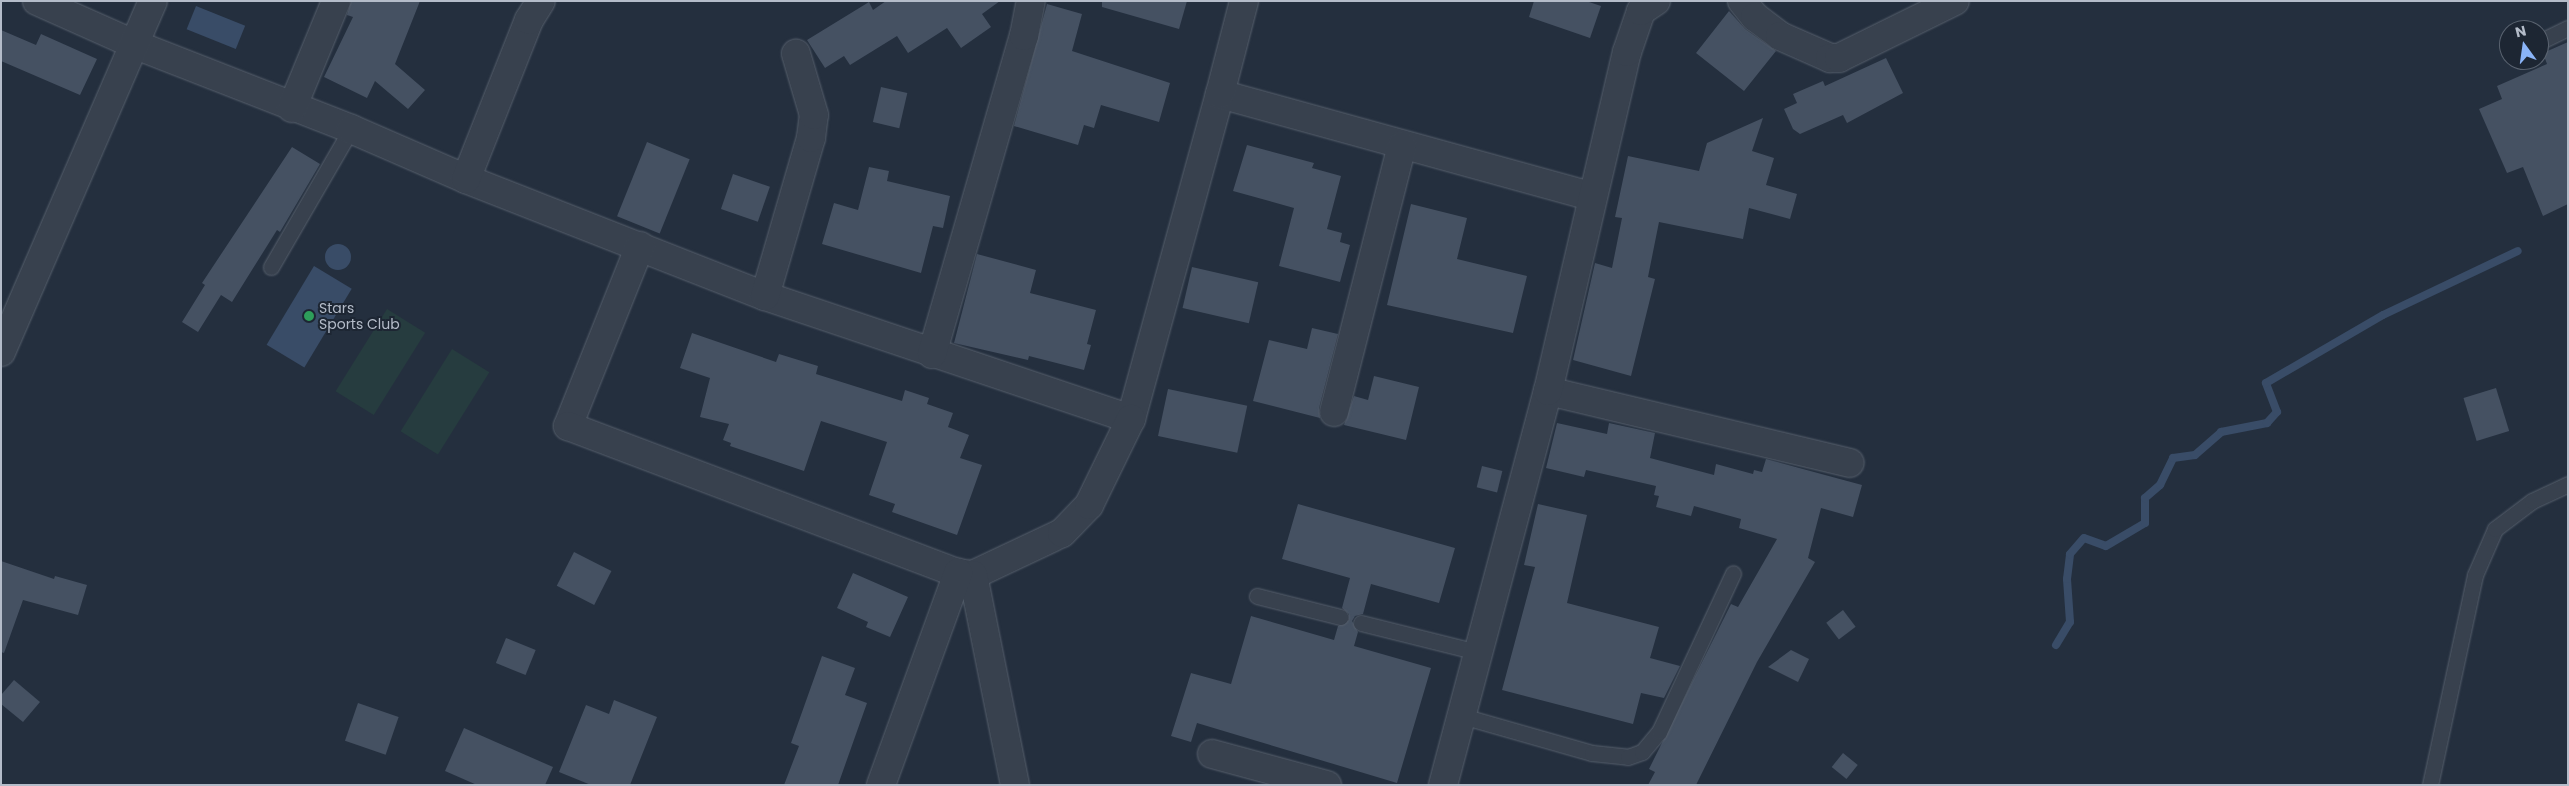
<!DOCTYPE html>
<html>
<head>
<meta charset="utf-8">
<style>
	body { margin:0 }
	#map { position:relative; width:2569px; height:786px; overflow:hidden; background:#242f3e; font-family:Poppins,sans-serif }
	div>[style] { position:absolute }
	.green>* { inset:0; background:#263c3f; transform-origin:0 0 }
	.water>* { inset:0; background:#394c67; transform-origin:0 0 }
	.round { border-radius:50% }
	.stream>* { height:8px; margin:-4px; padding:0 4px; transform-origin:4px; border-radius:4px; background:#394c67 }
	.building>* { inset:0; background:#455162; transform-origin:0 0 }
	.roads { filter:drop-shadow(0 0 1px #565f6c) drop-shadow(0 0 1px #565f6c) }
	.service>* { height:15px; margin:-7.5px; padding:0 7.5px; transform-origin:7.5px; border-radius:7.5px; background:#38414e }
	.minor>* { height:28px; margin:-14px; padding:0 14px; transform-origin:14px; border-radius:14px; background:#38414e }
	.dots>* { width:14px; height:14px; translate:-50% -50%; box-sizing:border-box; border:2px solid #1d2633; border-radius:50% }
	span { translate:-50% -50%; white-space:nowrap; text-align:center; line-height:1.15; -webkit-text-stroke:4px #1d2633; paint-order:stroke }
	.poi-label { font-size:14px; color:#b4bcc9 }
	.left { translate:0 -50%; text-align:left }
	.frame { position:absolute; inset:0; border:2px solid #b4bcc9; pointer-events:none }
	.north { position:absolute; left:2499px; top:20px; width:50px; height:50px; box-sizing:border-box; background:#1d2633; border:1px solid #59626f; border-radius:50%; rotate:346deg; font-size:14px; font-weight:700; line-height:20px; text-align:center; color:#b4bcc9 }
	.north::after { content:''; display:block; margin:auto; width:18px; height:22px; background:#8ab4f8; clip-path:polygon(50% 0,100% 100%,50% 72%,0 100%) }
</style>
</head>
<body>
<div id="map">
	<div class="green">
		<div style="left:387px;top:309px;width:45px;height:97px;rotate:32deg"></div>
		<div style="left:452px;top:349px;width:44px;height:97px;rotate:32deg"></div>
	</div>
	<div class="water">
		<div style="left:196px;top:6px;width:53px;height:25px;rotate:22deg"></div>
		<div class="round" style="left:325px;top:244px;width:26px;height:26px"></div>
		<div style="left:314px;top:266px;width:44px;height:92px;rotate:31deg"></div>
	</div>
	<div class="stream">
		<div style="left:2056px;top:645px;width:27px;rotate:-59deg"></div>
		<div style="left:2070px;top:622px;width:43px;rotate:-94deg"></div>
		<div style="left:2067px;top:579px;width:25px;rotate:-83deg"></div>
		<div style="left:2070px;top:554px;width:21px;rotate:-49deg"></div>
		<div style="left:2084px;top:538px;width:23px;rotate:20deg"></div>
		<div style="left:2106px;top:546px;width:45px;rotate:-30.5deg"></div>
		<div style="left:2145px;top:523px;width:25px;rotate:-90deg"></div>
		<div style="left:2145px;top:498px;width:20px;rotate:-41deg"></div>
		<div style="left:2160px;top:485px;width:30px;rotate:-64deg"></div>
		<div style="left:2173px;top:458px;width:22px;rotate:-8deg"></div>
		<div style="left:2195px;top:455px;width:35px;rotate:-41deg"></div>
		<div style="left:2221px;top:432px;width:47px;rotate:-11.1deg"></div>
		<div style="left:2267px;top:423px;width:15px;rotate:-48deg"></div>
		<div style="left:2277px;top:412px;width:31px;rotate:-111deg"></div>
		<div style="left:2266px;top:383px;width:135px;rotate:-30.2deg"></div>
		<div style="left:2383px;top:315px;width:149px;rotate:-25.4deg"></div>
	</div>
	<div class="building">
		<div style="clip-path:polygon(351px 1px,420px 1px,395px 64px,425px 90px,408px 109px,375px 81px,367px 98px,324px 77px,353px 17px,347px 15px)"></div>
		<div style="clip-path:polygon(886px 1px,1000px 1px,982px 14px,991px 27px,961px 48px,947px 28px,908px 53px,897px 36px,850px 65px,844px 56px,825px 68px,807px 40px,869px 2px,873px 10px)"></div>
		<div style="clip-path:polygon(1102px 1px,1187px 1px,1179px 29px,1102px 7px)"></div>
		<div style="clip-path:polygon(1534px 1px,1586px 1px,1601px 6px,1590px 38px,1529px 17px)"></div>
		<div style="clip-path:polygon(1047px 4px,1082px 14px,1072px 51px,1170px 83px,1159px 122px,1101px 105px,1094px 128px,1084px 125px,1078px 145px,1014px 126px)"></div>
		<div style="clip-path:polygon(1729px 11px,1745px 29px,1776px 51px,1744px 91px,1696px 53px)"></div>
		<div style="clip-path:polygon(1px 30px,36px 45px,41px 34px,97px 59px,80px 95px,1px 61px)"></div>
		<div style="clip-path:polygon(2568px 42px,2568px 204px,2543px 216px,2523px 167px,2507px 173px,2479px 109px,2502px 99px,2497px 86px,2547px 64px,2543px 53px)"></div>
		<div style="clip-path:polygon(1886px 58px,1903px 93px,1847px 123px,1843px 115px,1800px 134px,1793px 129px,1784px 109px,1797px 103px,1793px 94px,1823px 81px,1825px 86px)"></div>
		<div style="left:881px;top:87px;width:27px;height:36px;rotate:13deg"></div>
		<div style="clip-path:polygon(1763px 118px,1752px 151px,1774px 158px,1766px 185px,1797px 194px,1790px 219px,1749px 208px,1743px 239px,1659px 222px,1648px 277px,1655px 279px,1631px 376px,1573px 360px,1595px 263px,1612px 268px,1622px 218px,1615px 217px,1628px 156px,1699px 171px,1707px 143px)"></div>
		<div style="left:647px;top:142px;width:46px;height:80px;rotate:22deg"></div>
		<div style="clip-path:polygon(1247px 145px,1314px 163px,1312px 168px,1341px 176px,1327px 229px,1342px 233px,1340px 242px,1350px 245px,1340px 282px,1279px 266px,1294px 208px,1233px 191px)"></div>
		<div style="clip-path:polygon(292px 147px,320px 164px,280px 232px,277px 230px,232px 302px,221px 295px,198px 332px,182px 322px,205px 285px,202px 283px)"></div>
		<div style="clip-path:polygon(869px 167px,889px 171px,887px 181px,950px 196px,943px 228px,933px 226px,921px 273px,822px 244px,834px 203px,858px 210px)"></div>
		<div style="left:733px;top:174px;width:39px;height:37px;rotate:19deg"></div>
		<div style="clip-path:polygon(1411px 204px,1467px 218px,1457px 259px,1527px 276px,1513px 333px,1387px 305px)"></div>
		<div style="clip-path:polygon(977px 254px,1036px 270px,1030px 293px,1096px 310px,1087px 344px,1091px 345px,1084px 370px,1029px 356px,1028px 360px,954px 343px)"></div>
		<div style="left:1192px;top:267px;width:68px;height:42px;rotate:13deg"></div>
		<div style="clip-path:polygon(1312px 328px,1338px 334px,1319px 408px,1320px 418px,1253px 401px,1269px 340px,1307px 349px)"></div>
		<div style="clip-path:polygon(692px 333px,776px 362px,779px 354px,818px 366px,816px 374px,902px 401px,905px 390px,929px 398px,927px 404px,953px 413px,948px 427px,969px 435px,960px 458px,982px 465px,957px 535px,892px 512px,895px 504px,869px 495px,887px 442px,821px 421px,804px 471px,730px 446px,731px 443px,723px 440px,729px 424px,700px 417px,710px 378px,680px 368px)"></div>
		<div style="clip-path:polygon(1374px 376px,1419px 387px,1406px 440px,1344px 425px,1354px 396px,1368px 400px)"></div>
		<div style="left:2496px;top:388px;width:45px;height:34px;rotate:73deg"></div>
		<div style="left:1168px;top:389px;width:81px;height:48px;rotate:12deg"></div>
		<div style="clip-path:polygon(1557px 423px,1607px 434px,1609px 423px,1655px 433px,1650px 458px,1714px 475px,1716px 464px,1753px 474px,1754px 470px,1762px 472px,1766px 459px,1862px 485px,1853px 517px,1821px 508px,1808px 558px,1815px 562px,1757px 662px,1696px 785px,1648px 785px,1655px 772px,1649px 769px,1731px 604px,1738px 607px,1777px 539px,1739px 528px,1741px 519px,1694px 506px,1691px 516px,1656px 507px,1659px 496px,1654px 495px,1656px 486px,1586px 470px,1584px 477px,1546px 468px)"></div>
		<div style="left:1482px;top:466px;width:21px;height:22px;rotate:14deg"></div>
		<div style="clip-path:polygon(1298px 504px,1455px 548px,1439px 603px,1371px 584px,1363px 614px,1355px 616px,1352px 621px,1358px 632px,1354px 646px,1431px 668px,1397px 783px,1197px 723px,1191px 742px,1171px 736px,1191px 673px,1231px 684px,1251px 616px,1334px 640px,1338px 626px,1349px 620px,1349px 614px,1342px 608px,1350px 578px,1282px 559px)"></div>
		<div style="clip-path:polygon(1538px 504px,1587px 515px,1567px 603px,1659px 627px,1650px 658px,1680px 666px,1664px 698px,1641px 693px,1633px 724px,1502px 690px,1535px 567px,1524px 565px)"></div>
		<div style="left:574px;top:552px;width:42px;height:38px;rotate:27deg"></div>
		<div style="clip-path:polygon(1px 561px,54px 579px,55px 576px,87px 585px,78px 615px,23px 600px,4px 653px,1px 652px)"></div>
		<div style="clip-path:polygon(853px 573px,908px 597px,890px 637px,866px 627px,868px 622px,837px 608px)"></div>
		<div style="left:1843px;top:610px;width:21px;height:21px;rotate:53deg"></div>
		<div style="left:506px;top:638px;width:32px;height:27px;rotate:22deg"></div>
		<div style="clip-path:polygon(1791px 650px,1809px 659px,1798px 682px,1768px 667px)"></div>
		<div style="clip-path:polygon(822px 656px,855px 668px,845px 695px,867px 703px,838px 785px,784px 785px,799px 746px,791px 743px)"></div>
		<div style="clip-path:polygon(14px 680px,40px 702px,23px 722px,1px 704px,1px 695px)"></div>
		<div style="clip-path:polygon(614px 700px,657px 717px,630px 785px,591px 785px,559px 772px,586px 705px,609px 714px)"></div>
		<div style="left:358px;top:703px;width:43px;height:40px;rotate:19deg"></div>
		<div style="clip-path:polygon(464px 728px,553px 767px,545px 785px,477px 785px,445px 771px)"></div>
		<div style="left:1843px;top:753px;width:19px;height:18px;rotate:39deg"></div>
	</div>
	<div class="roads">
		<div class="service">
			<div style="left:2539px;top:42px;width:32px;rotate:-26deg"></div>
			<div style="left:271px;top:267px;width:160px;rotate:-59.9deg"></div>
			<div style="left:1257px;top:596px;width:86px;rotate:14.2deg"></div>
			<div style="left:1361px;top:623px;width:120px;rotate:14deg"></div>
			<div style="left:1462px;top:716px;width:135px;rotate:15.9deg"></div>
			<div style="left:1592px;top:753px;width:36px;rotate:6deg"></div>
			<div style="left:1628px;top:757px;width:15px;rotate:-20deg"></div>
			<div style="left:1642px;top:752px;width:26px;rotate:-50deg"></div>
			<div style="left:1659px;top:732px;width:175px;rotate:-65deg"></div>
			<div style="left:2430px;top:785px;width:215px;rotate:-77.9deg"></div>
			<div style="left:2475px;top:575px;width:50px;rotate:-66.5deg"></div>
			<div style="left:2495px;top:529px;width:46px;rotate:-37.1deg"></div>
			<div style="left:2532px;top:501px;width:40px;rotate:-25deg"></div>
		</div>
		<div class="minor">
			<div style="left:37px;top:1px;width:108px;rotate:24deg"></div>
			<div style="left:136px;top:45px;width:231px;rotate:21.3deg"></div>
			<div style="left:351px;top:129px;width:125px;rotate:23.5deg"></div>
			<div style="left:466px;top:179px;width:321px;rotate:21.4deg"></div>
			<div style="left:765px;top:296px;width:386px;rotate:18.6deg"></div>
			<div style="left:1131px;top:419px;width:337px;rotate:-74.7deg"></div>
			<div style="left:1220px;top:94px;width:385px;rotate:15.4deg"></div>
			<div style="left:1742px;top:1px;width:21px;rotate:51deg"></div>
			<div style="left:1755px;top:17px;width:31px;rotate:37deg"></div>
			<div style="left:1780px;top:36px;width:55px;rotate:23.7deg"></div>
			<div style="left:1830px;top:58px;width:9px"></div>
			<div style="left:1839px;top:58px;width:129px;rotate:-26.2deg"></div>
			<div style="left:1220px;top:94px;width:96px;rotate:-75.5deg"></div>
			<div style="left:292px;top:108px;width:116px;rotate:-67.6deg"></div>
			<div style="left:466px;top:179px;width:171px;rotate:-68.4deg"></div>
			<div style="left:529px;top:20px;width:22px;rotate:-58deg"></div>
			<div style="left:640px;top:246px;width:194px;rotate:111.8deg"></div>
			<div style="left:568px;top:426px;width:417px;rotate:20.7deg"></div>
			<div style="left:958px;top:573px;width:15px;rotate:8deg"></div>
			<div style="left:973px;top:575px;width:98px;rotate:-25.3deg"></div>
			<div style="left:1062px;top:533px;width:39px;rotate:-46deg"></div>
			<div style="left:1089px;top:505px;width:96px;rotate:-64deg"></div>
			<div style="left:765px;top:296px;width:165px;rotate:-73.8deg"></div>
			<div style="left:811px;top:138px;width:23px;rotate:-83deg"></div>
			<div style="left:814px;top:115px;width:64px;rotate:-106.4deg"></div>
			<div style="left:1px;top:352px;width:382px;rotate:-66.6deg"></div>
			<div style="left:932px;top:354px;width:331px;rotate:-73.9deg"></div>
			<div style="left:1024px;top:36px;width:36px;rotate:-79deg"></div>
			<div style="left:1548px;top:391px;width:310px;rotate:13.4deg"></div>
			<div style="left:1334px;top:412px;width:275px;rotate:-75.7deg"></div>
			<div style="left:973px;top:575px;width:214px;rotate:78.7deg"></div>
			<div style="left:1212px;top:754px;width:119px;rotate:15.1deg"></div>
			<div style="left:881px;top:785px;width:226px;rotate:-70deg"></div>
			<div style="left:1443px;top:785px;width:408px;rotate:-75.1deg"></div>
			<div style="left:1548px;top:391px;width:348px;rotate:-76.9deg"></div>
			<div style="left:1627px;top:52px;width:43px;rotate:-71.1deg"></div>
			<div style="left:1641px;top:11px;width:18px;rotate:-34deg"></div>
		</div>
	</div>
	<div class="dots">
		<div style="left:309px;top:316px;background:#2e9e5b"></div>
	</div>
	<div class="poi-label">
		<span class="left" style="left:319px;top:316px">Stars<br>Sports Club</span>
	</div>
	<div class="frame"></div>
	<div class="north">N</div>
</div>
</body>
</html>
